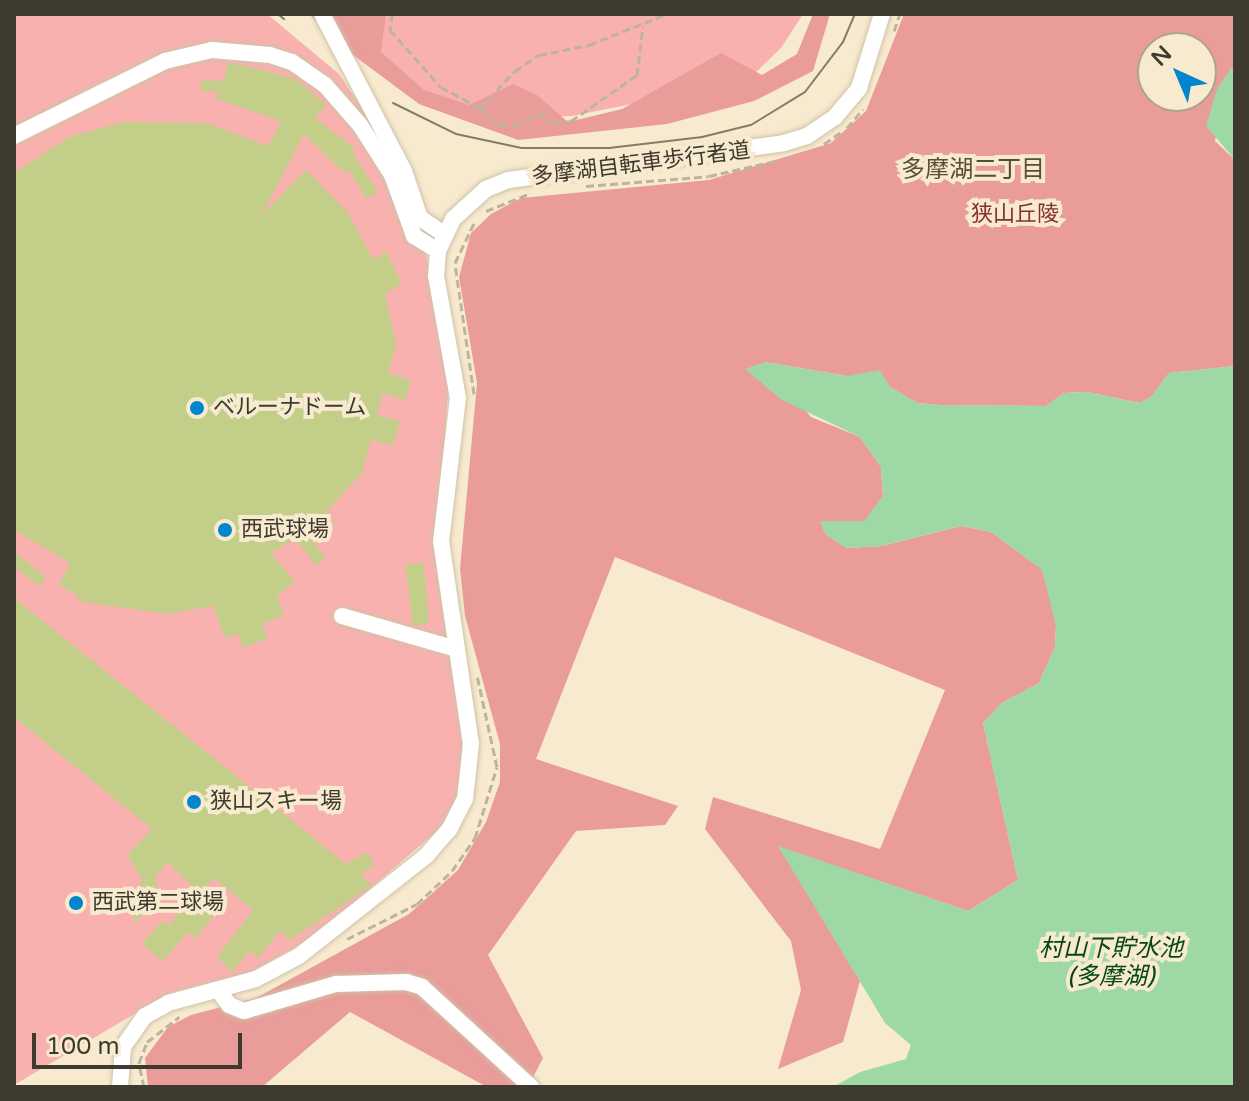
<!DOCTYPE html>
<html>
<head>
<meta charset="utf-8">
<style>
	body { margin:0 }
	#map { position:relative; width:1249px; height:1101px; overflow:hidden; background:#f7eacf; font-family:"Varela Round","Noto Sans JP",sans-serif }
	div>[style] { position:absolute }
	.green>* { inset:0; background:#f9b1af }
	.forest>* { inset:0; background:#e99c9a }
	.water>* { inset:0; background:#9ed8a5 }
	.building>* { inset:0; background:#c3cf89 }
	.path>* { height:3px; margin-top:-1.5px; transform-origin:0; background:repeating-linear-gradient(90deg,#beb39d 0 8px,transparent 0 12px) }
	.roads { filter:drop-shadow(0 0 2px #cfc2a8) drop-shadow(0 0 2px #cfc2a8) }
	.minor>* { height:16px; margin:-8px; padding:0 8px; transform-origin:8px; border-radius:8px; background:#fff }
	.tram>* { height:2px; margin:-1px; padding:0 1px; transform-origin:1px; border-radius:1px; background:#847c6b }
	.dots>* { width:22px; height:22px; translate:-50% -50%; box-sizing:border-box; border:4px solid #f7eacf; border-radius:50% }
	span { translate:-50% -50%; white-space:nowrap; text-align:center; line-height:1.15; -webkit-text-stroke:8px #f7eacf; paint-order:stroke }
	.street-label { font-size:22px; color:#3f3a2f }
	.park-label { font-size:22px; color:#872e32 }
	.poi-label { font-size:22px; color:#3f3a2f }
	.left { translate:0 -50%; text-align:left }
	.neighbourhood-label { font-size:24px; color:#584d36 }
	.water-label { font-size:24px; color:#034619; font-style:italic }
	.frame { position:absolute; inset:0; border:16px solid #3f3a2f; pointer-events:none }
	.north { position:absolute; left:1137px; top:32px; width:80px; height:80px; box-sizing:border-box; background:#f7eacf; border:2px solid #ada48f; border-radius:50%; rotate:316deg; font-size:22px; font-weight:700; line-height:32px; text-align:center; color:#3f3a2f }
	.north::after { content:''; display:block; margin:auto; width:28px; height:36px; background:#0185cc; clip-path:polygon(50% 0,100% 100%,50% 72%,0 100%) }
	.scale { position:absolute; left:32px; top:1033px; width:210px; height:36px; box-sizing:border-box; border:4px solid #3f3a2f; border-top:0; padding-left:10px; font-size:24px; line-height:28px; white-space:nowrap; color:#3f3a2f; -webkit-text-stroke:6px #f7eacf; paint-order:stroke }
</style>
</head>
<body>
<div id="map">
	<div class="green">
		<div style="clip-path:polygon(14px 14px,267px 14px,339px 74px,380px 134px,420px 227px,450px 365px,436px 564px,462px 741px,461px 786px,444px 825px,315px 936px,251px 972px,170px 993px,14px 1085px)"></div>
		<div style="clip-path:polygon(332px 14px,803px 14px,781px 48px,756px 72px,702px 90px,572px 116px,478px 120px,444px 113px,412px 90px)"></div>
	</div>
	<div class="forest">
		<div style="clip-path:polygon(309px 14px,386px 14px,381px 52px,424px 90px,469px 105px,513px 84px,537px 95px,568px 122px,622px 109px,721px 53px,762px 75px,797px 54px,813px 14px,830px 14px,813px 71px,754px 101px,667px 124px,518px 140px,419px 104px,341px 46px)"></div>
		<div style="clip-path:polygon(evenodd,904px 14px,1235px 14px,1235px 68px,1231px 68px,1215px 141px,1235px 160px,1235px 366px,1169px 373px,1152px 396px,1140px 403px,1087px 392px,1064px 393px,1046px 406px,940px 405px,917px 403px,890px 387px,847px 376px,765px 362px,811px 417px,860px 437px,881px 467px,883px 496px,864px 522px,821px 521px,825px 534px,847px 548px,881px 546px,961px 526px,991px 532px,1043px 570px,1056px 625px,1055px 647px,1039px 683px,1002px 703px,983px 723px,1018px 880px,968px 911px,779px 847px,860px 981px,843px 1042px,778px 1069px,801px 990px,791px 941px,705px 829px,713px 797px,880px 849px,945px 690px,615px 557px,536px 759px,678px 806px,665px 825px,576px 831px,488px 955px,543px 1058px,528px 1087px,487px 1087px,350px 1012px,262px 1087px,148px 1087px,145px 1058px,168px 1027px,191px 1015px,256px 998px,409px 914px,458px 870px,486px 822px,500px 782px,500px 744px,465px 616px,460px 569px,477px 383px,459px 277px,471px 233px,491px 214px,521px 198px,709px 180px,831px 143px,866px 111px,904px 14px,1153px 48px,1201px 48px,1201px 96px,1153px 96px,1153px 48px)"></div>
	</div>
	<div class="water">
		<div style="clip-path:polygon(1231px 68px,1235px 68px,1235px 160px,1206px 126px,1217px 89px)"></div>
		<div style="clip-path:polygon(765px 362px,847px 376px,880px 370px,890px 387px,917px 403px,940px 405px,1046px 406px,1064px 393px,1087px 392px,1139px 403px,1152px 396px,1169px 373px,1235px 366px,1235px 1087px,833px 1087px,860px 1072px,906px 1059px,911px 1045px,885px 1023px,778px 846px,968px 911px,1018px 880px,983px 723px,1002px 703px,1039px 683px,1055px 647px,1056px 625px,1042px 570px,991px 532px,961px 526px,881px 546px,847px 548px,825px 534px,820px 521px,864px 521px,883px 496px,881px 467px,860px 437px,782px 400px,745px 369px)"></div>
	</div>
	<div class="building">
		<div style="clip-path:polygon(228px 62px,294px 78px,326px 105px,315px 118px,356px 149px,352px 152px,378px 192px,366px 198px,348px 169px,344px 173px,304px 134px,262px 214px,306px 170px,348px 213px,373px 259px,386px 252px,402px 284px,385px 293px,396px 344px,388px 373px,411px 380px,405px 400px,383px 393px,377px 415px,400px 421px,393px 446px,371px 440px,362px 473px,326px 512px,335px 524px,311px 539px,326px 558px,317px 565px,294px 539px,271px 553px,295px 582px,277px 596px,284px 615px,262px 624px,268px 638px,243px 648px,238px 634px,225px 638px,213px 606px,166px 614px,78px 601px,79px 596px,59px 585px,70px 563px,14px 530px,14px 173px,69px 137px,123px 122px,206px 123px,269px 146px,281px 121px,216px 99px,218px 91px,201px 91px,201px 80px,224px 81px)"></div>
		<div style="clip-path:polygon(14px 551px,46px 578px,39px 586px,14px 566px)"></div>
		<div style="clip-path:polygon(424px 563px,429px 624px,413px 625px,405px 564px)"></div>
		<div style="clip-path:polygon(14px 598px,346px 864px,368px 852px,374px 865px,360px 875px,372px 885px,290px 940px,280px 931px,258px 958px,250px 951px,232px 972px,217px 957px,253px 910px,214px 878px,199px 893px,168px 862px,156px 875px,157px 895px,150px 909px,133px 924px,142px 879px,127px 855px,152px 829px,14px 717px)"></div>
		<div style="clip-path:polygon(192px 897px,215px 915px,196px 938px,188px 932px,163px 961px,142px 944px,163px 920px,169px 925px)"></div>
	</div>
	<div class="path">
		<div style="left:392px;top:14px;width:16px;rotate:97deg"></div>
		<div style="left:390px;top:30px;width:76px;rotate:48.2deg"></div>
		<div style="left:441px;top:87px;width:44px;rotate:28.3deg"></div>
		<div style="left:480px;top:108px;width:51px;rotate:-46.6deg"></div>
		<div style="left:515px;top:71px;width:29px;rotate:-34deg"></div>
		<div style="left:539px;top:55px;width:51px;rotate:-11.3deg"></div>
		<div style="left:589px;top:45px;width:83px;rotate:-21.9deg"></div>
		<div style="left:894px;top:31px;width:18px;rotate:-71deg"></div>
		<div style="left:480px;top:108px;width:27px;rotate:42deg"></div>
		<div style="left:500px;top:126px;width:17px;rotate:-3deg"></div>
		<div style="left:517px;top:125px;width:25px;rotate:-29deg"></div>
		<div style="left:539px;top:113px;width:17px;rotate:36deg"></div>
		<div style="left:553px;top:123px;width:18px;rotate:-6deg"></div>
		<div style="left:571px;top:121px;width:80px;rotate:-34.9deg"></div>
		<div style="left:637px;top:75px;width:49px;rotate:-83deg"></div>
		<div style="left:847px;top:128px;width:25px;rotate:-50deg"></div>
		<div style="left:824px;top:144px;width:21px;rotate:-35deg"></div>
		<div style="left:586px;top:186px;width:123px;rotate:-4.6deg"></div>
		<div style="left:709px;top:176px;width:73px;rotate:-12.7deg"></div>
		<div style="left:486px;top:211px;width:48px;rotate:-21.8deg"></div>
		<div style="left:474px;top:394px;width:132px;rotate:-98.3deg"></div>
		<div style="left:455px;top:263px;width:47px;rotate:-64.5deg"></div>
		<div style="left:347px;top:939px;width:78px;rotate:-26.6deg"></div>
		<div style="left:417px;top:904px;width:48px;rotate:-43.3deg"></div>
		<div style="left:452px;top:871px;width:40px;rotate:-55.1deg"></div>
		<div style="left:475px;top:838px;width:74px;rotate:-72.8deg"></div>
		<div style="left:497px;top:767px;width:94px;rotate:-102.3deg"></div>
		<div style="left:144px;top:1087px;width:25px;rotate:-102deg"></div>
		<div style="left:139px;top:1063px;width:22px;rotate:-69deg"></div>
		<div style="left:147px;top:1042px;width:41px;rotate:-38deg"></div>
	</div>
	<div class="roads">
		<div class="minor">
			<div style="left:322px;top:14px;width:177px;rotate:62.4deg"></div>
			<div style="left:404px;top:171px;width:50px;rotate:71.2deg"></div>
			<div style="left:420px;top:218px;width:29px;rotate:34deg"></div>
			<div style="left:14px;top:136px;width:169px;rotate:-26.4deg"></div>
			<div style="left:165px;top:61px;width:48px;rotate:-13.2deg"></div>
			<div style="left:212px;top:50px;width:58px;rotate:4.9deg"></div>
			<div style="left:270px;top:55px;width:23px;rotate:18deg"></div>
			<div style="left:292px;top:62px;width:40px;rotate:34.9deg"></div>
			<div style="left:325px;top:85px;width:53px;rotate:48.8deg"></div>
			<div style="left:360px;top:125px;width:59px;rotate:57.4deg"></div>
			<div style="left:392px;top:175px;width:65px;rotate:70.2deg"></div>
			<div style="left:414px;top:236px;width:28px;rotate:32deg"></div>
			<div style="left:342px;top:616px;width:116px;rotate:16.1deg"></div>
			<div style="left:219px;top:991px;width:17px;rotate:54deg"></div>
			<div style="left:229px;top:1005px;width:16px;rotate:22deg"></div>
			<div style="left:244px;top:1011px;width:96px;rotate:-16.4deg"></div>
			<div style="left:336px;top:984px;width:70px;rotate:-1.6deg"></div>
			<div style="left:406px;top:982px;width:17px;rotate:17deg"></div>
			<div style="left:422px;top:987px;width:148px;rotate:42.5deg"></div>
			<div style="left:120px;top:1087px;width:40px;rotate:-85.7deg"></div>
			<div style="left:123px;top:1047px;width:38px;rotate:-55deg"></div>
			<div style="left:145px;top:1016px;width:26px;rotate:-29deg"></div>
			<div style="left:168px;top:1003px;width:91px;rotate:-15.3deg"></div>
			<div style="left:256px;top:979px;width:49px;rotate:-28.1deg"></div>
			<div style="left:299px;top:956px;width:162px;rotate:-38.2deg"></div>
			<div style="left:426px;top:856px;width:35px;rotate:-49deg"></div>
			<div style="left:449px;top:830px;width:35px;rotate:-63deg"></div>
			<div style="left:465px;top:799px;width:55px;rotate:-83.8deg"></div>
			<div style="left:471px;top:744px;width:204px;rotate:-98.4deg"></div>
			<div style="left:441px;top:542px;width:145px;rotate:-83.3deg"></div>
			<div style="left:458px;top:398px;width:124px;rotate:-100.2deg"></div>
			<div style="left:436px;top:276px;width:25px;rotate:-85deg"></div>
			<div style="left:438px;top:251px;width:35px;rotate:-65deg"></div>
			<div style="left:453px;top:219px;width:45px;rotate:-42.3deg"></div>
			<div style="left:486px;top:189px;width:24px;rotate:-22deg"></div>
			<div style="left:508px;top:180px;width:278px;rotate:-7.6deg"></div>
			<div style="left:784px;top:143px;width:24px;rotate:-17deg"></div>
			<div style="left:807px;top:136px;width:34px;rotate:-34deg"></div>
			<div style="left:835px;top:117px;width:38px;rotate:-50deg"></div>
			<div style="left:859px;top:88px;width:77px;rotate:-72.7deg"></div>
		</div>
	</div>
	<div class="tram">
		<div style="left:278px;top:14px;width:8px;rotate:40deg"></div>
		<div style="left:393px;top:103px;width:70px;rotate:26.2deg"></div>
		<div style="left:456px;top:134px;width:67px;rotate:12deg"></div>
		<div style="left:522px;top:148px;width:87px"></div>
		<div style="left:609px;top:148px;width:94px;rotate:-6.7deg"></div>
		<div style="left:702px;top:137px;width:50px;rotate:-13.8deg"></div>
		<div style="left:751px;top:125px;width:63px;rotate:-31.4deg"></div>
		<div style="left:805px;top:92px;width:63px;rotate:-52.8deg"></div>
		<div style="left:843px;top:42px;width:30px;rotate:-67deg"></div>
	</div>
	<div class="dots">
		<div style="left:197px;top:408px;background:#0185cc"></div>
		<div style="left:225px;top:530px;background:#0185cc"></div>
		<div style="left:194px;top:802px;background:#0185cc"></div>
		<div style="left:76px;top:903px;background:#0185cc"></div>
	</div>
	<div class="street-label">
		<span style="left:641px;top:164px;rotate:-7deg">多摩湖自転車歩行者道</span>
	</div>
	<div class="park-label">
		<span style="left:1015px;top:215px">狭山丘陵</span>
	</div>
	<div class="poi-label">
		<span class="left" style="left:213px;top:408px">ベルーナドーム</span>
		<span class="left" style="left:241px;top:530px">西武球場</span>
		<span class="left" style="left:210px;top:802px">狭山スキー場</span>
		<span class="left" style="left:92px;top:903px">西武第二球場</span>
	</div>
	<div class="neighbourhood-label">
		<span style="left:973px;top:170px">多摩湖二丁目</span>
	</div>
	<div class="water-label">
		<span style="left:1111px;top:963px">村山下貯水池<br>(多摩湖)</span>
	</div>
	<div class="frame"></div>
	<div class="north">N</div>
	<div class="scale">100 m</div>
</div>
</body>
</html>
